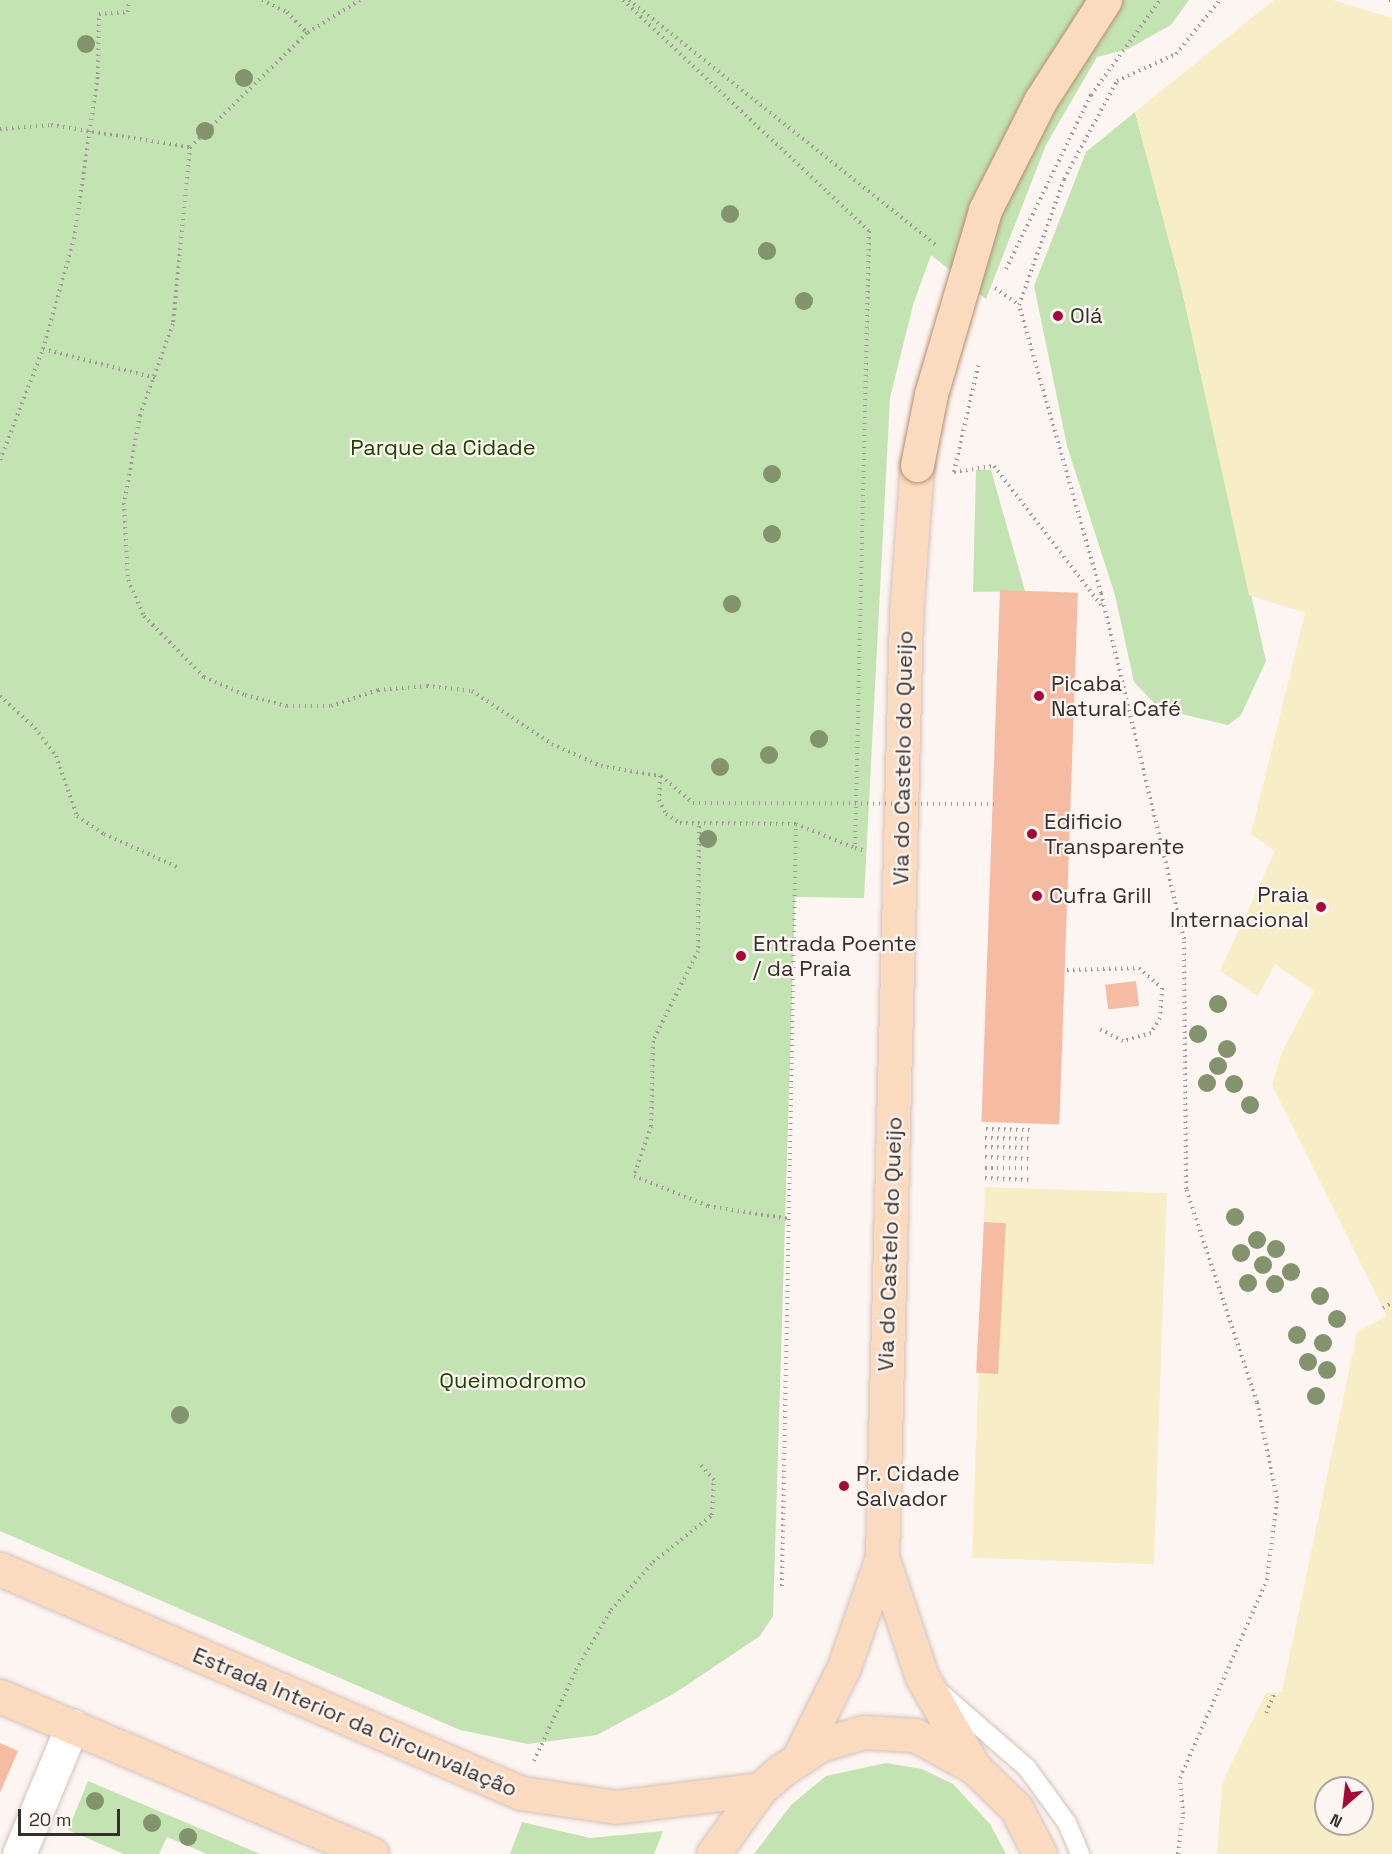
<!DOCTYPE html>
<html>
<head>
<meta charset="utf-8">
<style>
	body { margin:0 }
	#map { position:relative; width:1392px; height:1854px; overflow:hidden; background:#fdf5f2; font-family:"Space Grotesk",sans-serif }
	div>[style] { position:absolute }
	.green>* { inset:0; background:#c3e3b2 }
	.sand>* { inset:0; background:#f7eec8; transform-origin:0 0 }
	.building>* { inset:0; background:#f6bca3; transform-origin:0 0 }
	.path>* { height:4px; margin-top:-2px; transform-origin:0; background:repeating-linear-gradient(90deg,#a09996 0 1.5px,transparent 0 6px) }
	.roads { filter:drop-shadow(0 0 2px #d4c1b9) drop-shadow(0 0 2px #d4c1b9) }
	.service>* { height:18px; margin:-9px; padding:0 9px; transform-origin:9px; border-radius:9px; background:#fff }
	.minor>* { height:33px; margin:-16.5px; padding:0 16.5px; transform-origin:16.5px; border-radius:16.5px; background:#fff }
	.primary>* { height:33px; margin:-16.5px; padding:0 16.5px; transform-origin:16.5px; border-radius:16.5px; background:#fbdbbf }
	.path-bridge>* { height:4px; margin-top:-2px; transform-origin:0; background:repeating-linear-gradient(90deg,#a09996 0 1.5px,transparent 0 6px) }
	.bridges { filter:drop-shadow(0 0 2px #b48f70) drop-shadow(0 0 2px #b48f70) }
	.primary-bridge>* { height:33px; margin:-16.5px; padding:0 16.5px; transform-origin:16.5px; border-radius:16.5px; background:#fbdbbf }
	.trees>* { width:18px; height:18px; margin:-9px; border-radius:50%; background:#82936d }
	.dots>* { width:16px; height:16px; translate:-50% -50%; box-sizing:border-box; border:3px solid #fdf5f2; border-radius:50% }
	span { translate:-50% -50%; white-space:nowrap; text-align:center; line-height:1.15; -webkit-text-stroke:4.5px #fdf5f2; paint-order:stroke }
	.poi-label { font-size:22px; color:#362f2c }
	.left { translate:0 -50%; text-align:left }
	.right { translate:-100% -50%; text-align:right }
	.park-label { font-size:22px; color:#1e4300 }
	.street-label { font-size:22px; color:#362f2c }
	.north { position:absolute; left:1314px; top:1776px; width:60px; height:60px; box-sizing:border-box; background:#fdf5f2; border:2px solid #ada6a3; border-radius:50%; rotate:208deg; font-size:16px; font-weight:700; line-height:24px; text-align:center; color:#362f2c }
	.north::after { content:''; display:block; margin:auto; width:21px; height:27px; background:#a50937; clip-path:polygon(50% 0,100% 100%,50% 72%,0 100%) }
	.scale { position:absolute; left:18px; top:1809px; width:102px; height:27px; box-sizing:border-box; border:3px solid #362f2c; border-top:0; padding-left:8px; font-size:18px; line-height:21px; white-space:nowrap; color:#362f2c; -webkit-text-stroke:4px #fdf5f2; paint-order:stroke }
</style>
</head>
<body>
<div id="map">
	<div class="green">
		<div style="clip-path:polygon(0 0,1189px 0,1171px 25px,1128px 49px,1097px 57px,1046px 145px,986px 299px,931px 255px,913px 305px,890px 398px,864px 898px,795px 897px,773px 1616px,760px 1636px,675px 1693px,597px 1735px,528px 1744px,460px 1730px,0 1531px)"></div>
		<div style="clip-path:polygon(1135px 112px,1181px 286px,1266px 661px,1241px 715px,1228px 725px,1160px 709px,1134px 682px,1115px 595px,1067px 446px,1034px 286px,1086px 152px)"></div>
		<div style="clip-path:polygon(976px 470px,991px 470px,1025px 591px,973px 592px)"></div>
		<div style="clip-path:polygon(886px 1763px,922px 1769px,953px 1784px,990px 1824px,1006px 1854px,754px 1854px,791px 1805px,826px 1776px)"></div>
		<div style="clip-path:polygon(88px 1781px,260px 1854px,207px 1854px,167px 1837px,159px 1854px,124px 1854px,68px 1830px)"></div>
		<div style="clip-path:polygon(522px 1822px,590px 1838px,663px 1831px,654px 1854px,510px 1854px)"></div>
	</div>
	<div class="sand">
		<div style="clip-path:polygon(evenodd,1274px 0,1333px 0,1392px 18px,1392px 1854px,1217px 1854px,1222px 1783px,1266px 1693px,1282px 1692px,1357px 1332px,1387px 1316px,1272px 1085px,1282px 1052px,1314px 991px,1275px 964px,1258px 996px,1220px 971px,1275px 851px,1251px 834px,1305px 613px,1249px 595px,1181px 286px,1135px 112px,1274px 0,1326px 1788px,1362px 1788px,1362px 1824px,1326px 1824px,1326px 1788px)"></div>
		<div style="left:985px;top:1187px;width:182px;height:371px;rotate:2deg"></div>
	</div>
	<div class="building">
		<div style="left:1000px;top:590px;width:78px;height:532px;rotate:2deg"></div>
		<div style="left:1136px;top:981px;width:25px;height:31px;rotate:83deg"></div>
		<div style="left:984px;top:1222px;width:22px;height:151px;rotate:3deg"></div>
		<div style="clip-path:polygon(0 1743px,18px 1751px,0 1793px)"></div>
	</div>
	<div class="path">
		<div style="left:262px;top:0;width:28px;rotate:26deg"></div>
		<div style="left:287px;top:12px;width:29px;rotate:46deg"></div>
		<div style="left:360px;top:0;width:62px;rotate:148.1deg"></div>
		<div style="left:307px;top:33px;width:163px;rotate:135.7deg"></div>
		<div style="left:190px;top:147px;width:178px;rotate:95.5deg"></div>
		<div style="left:173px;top:324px;width:97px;rotate:109.9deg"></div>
		<div style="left:140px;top:415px;width:89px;rotate:100.3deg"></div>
		<div style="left:124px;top:503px;width:77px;rotate:87deg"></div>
		<div style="left:128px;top:580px;width:39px;rotate:66deg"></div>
		<div style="left:144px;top:616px;width:86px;rotate:45.5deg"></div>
		<div style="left:204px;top:677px;width:45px;rotate:23.7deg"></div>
		<div style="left:245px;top:695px;width:43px;rotate:14.7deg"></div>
		<div style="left:287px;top:706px;width:44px"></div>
		<div style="left:331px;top:706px;width:50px;rotate:-18.8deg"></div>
		<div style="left:378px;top:690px;width:49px;rotate:-4.7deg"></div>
		<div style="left:427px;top:686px;width:45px;rotate:6.3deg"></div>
		<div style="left:472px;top:691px;width:96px;rotate:33.5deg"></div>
		<div style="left:552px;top:744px;width:54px;rotate:24.2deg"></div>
		<div style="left:601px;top:766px;width:60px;rotate:9.6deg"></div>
		<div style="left:660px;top:776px;width:24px;rotate:92deg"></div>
		<div style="left:659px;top:800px;width:16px;rotate:63deg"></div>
		<div style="left:666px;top:814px;width:17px;rotate:33deg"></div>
		<div style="left:680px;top:823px;width:116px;rotate:0.5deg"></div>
		<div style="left:796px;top:824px;width:64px;rotate:22.1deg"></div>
		<div style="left:623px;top:0;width:337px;rotate:43.2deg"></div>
		<div style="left:869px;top:231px;width:617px;rotate:91.3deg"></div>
		<div style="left:855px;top:848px;width:11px;rotate:15deg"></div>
		<div style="left:629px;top:0;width:396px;rotate:38.6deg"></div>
		<div style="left:1389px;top:0;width:3px;rotate:18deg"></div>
		<div style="left:0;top:129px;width:51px;rotate:-4.5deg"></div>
		<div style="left:51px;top:125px;width:140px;rotate:9.1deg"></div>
		<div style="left:995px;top:288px;width:29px;rotate:35deg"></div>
		<div style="left:43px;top:349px;width:116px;rotate:14.5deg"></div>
		<div style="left:0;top:460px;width:119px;rotate:-68.8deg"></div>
		<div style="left:43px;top:349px;width:114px;rotate:-74.3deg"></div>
		<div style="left:74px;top:239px;width:167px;rotate:-81.7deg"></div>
		<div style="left:98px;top:74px;width:60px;rotate:-89deg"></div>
		<div style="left:99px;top:14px;width:29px;rotate:-4deg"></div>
		<div style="left:128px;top:12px;width:12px;rotate:-85deg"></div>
		<div style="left:954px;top:472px;width:40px;rotate:-8.5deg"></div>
		<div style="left:994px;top:466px;width:177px;rotate:52.4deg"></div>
		<div style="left:0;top:696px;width:47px;rotate:42.4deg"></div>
		<div style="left:35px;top:728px;width:35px;rotate:53deg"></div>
		<div style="left:56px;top:756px;width:64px;rotate:70.7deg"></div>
		<div style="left:77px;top:816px;width:32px;rotate:34deg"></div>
		<div style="left:104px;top:834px;width:80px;rotate:24.3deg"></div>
		<div style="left:661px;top:776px;width:42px;rotate:40.2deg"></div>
		<div style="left:699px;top:826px;width:125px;rotate:90.5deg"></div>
		<div style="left:698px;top:951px;width:101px;rotate:116.6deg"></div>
		<div style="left:653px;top:1041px;width:85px;rotate:91.3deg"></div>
		<div style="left:651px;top:1126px;width:53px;rotate:108.8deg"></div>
		<div style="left:634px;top:1176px;width:80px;rotate:22.1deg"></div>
		<div style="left:708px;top:1206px;width:82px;rotate:9.1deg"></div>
		<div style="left:1067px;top:970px;width:72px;rotate:-1.6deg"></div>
		<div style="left:1139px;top:968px;width:30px;rotate:41deg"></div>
		<div style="left:1162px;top:988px;width:30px;rotate:94deg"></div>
		<div style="left:1160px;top:1018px;width:17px;rotate:121deg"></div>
		<div style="left:1151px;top:1033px;width:29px;rotate:164deg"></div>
		<div style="left:1123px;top:1041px;width:27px;rotate:-153deg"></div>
		<div style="left:986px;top:1129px;width:45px;rotate:1.3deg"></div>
		<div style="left:985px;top:1138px;width:46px;rotate:1.2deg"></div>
		<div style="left:985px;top:1147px;width:45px;rotate:1.3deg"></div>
		<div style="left:985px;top:1157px;width:44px;rotate:2.6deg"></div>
		<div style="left:985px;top:1168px;width:44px"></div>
		<div style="left:985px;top:1178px;width:44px;rotate:2.6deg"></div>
		<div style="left:1383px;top:1308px;width:10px;rotate:-29deg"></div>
		<div style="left:782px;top:1586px;width:762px;rotate:-88.95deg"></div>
		<div style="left:1266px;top:1713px;width:22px;rotate:-66deg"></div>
		<div style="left:534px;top:1761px;width:100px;rotate:-65.2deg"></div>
		<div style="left:576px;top:1670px;width:69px;rotate:-59.7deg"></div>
		<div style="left:611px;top:1610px;width:64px;rotate:-48.8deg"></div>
		<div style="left:653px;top:1562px;width:75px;rotate:-38.5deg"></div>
		<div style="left:712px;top:1515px;width:35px;rotate:-87deg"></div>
		<div style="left:714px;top:1480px;width:23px;rotate:-131deg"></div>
		<div style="left:1178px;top:1854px;width:40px;rotate:-82.9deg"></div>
		<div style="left:1183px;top:1814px;width:36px;rotate:-95deg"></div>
		<div style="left:1180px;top:1778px;width:216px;rotate:-66.3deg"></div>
		<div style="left:1267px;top:1580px;width:83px;rotate:-83deg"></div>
		<div style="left:1277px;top:1498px;width:98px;rotate:-101.8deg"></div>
		<div style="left:1257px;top:1402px;width:225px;rotate:-108.4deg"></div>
		<div style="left:1186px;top:1189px;width:250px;rotate:-90.5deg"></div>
		<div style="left:1184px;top:939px;width:356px;rotate:-103.5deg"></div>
		<div style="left:1101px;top:593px;width:299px;rotate:-105.9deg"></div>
		<div style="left:1019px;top:305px;width:134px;rotate:-70.3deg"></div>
		<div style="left:1064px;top:179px;width:111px;rotate:-61.6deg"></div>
		<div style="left:1117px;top:81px;width:65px;rotate:-24.6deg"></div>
		<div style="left:1176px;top:54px;width:70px;rotate:-50.8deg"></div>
	</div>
	<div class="roads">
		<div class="service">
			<div style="left:942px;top:1694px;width:113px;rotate:41deg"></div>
			<div style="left:1027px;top:1768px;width:68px;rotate:54deg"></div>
			<div style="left:1067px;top:1823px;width:34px;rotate:67deg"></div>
		</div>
		<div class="minor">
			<div style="left:19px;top:1854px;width:139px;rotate:-67.5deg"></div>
		</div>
		<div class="primary">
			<div style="left:882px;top:1557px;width:126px;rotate:71.6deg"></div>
			<div style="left:922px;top:1677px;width:100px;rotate:60.1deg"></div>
			<div style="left:0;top:1569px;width:567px;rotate:23.26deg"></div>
			<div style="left:521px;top:1793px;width:96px;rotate:8.4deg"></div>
			<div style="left:616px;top:1807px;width:145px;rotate:-7.1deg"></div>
			<div style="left:0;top:1696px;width:404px;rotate:23deg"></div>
			<div style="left:799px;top:1757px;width:101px;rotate:-63.4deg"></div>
			<div style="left:844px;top:1667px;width:116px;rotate:-70.9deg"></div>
			<div style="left:882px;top:1557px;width:943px;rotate:-88.54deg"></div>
			<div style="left:906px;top:614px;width:149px;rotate:-85.8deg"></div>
			<div style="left:713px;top:1854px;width:80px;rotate:-54.1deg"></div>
			<div style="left:760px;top:1789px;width:29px;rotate:-41deg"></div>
			<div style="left:782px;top:1770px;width:45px;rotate:-33.3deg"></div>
			<div style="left:820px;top:1745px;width:46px;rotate:-16.5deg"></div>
			<div style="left:864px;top:1732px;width:51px;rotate:3.4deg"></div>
			<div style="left:915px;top:1735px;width:67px;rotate:28.5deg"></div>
			<div style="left:974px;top:1767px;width:59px;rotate:44.3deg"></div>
			<div style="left:1016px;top:1808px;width:52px;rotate:62.4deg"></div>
		</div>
	</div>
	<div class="path-bridge">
		<div style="left:1006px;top:269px;width:194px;rotate:-64deg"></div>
		<div style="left:1091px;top:95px;width:117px;rotate:-54deg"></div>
		<div style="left:954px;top:472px;width:109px;rotate:-77.2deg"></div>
		<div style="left:693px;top:803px;width:301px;rotate:0.2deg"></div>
	</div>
	<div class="bridges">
		<div class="primary-bridge">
			<div style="left:917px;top:465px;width:72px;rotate:-78.8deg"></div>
			<div style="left:931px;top:394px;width:192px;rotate:-73.6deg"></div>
			<div style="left:985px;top:210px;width:122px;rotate:-63.2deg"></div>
			<div style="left:1040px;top:101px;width:120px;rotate:-57.2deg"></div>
		</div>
	</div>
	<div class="trees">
		<div style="left:86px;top:44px"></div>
		<div style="left:244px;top:78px"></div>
		<div style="left:205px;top:131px"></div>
		<div style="left:730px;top:214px"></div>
		<div style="left:767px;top:251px"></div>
		<div style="left:804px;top:301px"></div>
		<div style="left:772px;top:474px"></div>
		<div style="left:772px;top:534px"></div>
		<div style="left:732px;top:604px"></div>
		<div style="left:819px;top:739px"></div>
		<div style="left:769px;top:755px"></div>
		<div style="left:720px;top:767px"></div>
		<div style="left:708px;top:839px"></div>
		<div style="left:1218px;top:1004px"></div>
		<div style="left:1198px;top:1034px"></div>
		<div style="left:1227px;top:1049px"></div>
		<div style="left:1218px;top:1066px"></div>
		<div style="left:1207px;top:1083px"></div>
		<div style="left:1234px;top:1084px"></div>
		<div style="left:1250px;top:1105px"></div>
		<div style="left:1235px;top:1217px"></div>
		<div style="left:1257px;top:1240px"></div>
		<div style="left:1276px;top:1249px"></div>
		<div style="left:1241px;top:1253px"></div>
		<div style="left:1263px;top:1265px"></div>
		<div style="left:1291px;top:1272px"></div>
		<div style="left:1248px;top:1283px"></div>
		<div style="left:1275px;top:1284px"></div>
		<div style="left:1320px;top:1296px"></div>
		<div style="left:1337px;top:1319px"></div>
		<div style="left:1297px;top:1335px"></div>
		<div style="left:1323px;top:1343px"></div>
		<div style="left:1308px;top:1362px"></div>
		<div style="left:1327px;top:1370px"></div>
		<div style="left:1316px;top:1396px"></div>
		<div style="left:180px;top:1415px"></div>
		<div style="left:95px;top:1801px"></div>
		<div style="left:152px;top:1823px"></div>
		<div style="left:188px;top:1837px"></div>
	</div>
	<div class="dots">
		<div style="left:1058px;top:316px;background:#a50937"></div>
		<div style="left:1039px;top:696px;background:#a50937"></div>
		<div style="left:1032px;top:834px;background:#a50937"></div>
		<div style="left:1037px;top:896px;background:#a50937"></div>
		<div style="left:1321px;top:907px;background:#a50937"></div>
		<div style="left:741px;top:956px;background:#a50937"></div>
		<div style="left:844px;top:1486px;background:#a50937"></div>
	</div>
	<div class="poi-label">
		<span class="left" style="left:1070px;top:316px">Olá</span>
		<span class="left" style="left:1051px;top:696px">Picaba<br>Natural Café</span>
		<span class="left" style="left:1044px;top:834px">Edificio<br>Transparente</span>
		<span class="right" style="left:1309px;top:907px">Praia<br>Internacional</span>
		<span class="left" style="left:1049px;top:896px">Cufra Grill</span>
		<span class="left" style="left:753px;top:956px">Entrada Poente<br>/ da Praia</span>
		<span class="left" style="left:856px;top:1486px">Pr. Cidade<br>Salvador</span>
	</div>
	<div class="park-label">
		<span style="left:443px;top:448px">Parque da Cidade</span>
		<span style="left:513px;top:1381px">Queimodromo</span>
	</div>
	<div class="street-label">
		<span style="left:903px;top:758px;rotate:-89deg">Via do Castelo do Queijo</span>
		<span style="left:890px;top:1244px;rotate:-88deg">Via do Castelo do Queijo</span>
		<span style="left:355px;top:1722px;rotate:23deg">Estrada Interior da Circunvalação</span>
	</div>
	<div class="north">N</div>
	<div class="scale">20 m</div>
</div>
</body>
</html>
